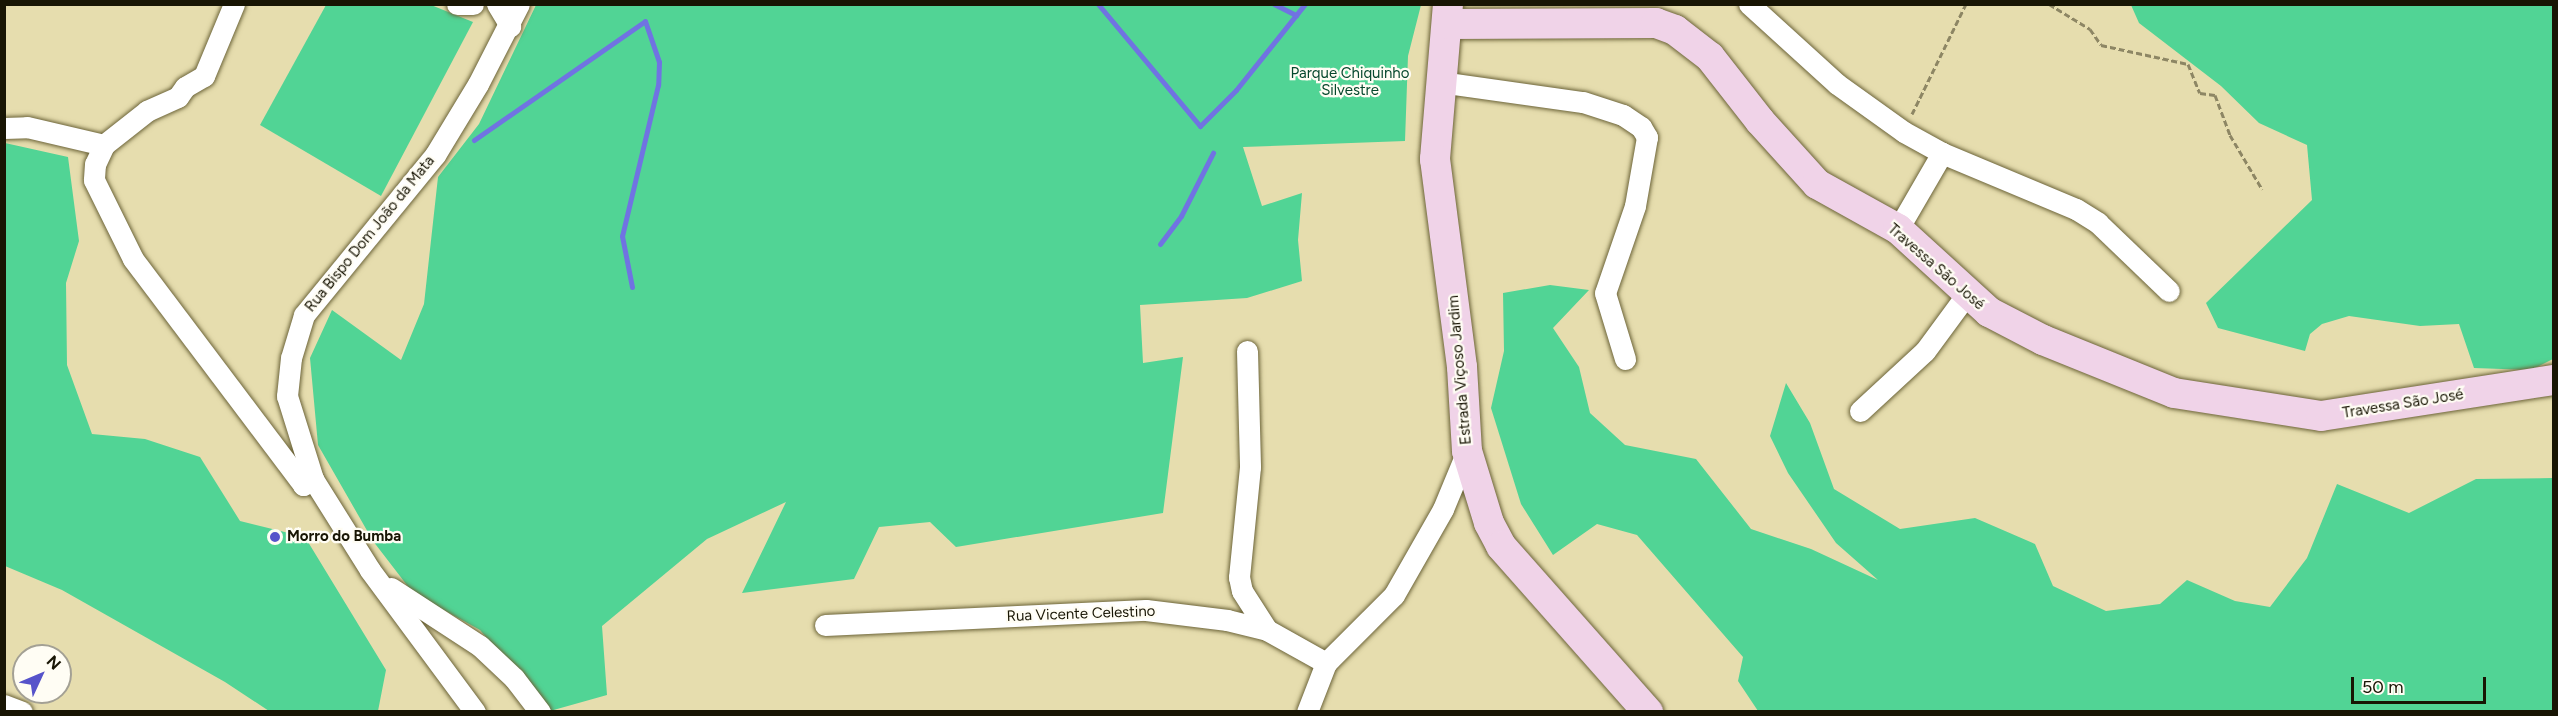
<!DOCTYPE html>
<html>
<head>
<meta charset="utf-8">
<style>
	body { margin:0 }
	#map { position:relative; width:2558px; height:716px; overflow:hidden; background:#e6ddae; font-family:Figtree,sans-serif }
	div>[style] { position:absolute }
	.green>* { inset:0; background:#51d495 }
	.stream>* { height:5px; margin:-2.5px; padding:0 2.5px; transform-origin:2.5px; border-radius:2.5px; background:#7073e2 }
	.path>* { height:3px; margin-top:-1.5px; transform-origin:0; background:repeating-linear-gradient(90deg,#8d8664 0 6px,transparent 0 9px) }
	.roads { filter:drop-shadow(0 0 2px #6c6439) drop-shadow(0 0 2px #6c6439) }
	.street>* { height:21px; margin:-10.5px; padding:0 10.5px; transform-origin:10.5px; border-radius:10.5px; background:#fff }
	.secondary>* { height:30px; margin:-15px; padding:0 15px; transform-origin:15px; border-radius:15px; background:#f0d3e8 }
	.dots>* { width:16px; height:16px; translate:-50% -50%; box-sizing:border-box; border:3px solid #fffdf4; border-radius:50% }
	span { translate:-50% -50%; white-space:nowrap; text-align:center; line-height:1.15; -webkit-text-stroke:4.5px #fffdf4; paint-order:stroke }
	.park-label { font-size:15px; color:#06482d }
	.street-label { font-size:15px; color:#181504 }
	.poi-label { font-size:15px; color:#181504; font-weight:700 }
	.left { translate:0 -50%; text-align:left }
	.frame { position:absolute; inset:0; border:6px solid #181504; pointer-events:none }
	.north { position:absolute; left:12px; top:644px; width:60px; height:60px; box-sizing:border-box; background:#fffdf4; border:2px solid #a3a094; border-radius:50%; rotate:46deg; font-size:16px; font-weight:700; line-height:24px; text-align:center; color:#181504 }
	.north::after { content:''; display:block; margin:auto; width:21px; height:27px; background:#5653ca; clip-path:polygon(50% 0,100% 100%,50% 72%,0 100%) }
	.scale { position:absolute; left:2351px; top:677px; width:135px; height:27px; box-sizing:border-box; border:3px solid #181504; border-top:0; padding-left:8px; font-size:18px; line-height:21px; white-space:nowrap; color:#181504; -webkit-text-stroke:4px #fffdf4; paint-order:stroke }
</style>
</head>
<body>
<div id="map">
	<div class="green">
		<div style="clip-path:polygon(326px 5px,431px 5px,473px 22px,381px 196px,260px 125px)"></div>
		<div style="clip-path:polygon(536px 5px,1421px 5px,1408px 56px,1405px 141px,1243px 147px,1262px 206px,1302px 193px,1298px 240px,1302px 281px,1247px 298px,1140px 305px,1143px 363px,1183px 357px,1163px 513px,956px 547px,930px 522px,879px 527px,854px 579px,742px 593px,786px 502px,707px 539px,602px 626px,607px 695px,550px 711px,480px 630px,413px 593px,373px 541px,318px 445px,310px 358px,332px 310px,401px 360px,424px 304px,438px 177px,479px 124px)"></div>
		<div style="clip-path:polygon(2131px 5px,2553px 5px,2553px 359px,2531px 370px,2474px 368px,2459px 324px,2420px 326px,2349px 316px,2322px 324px,2310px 334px,2305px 351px,2218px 328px,2206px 303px,2312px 200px,2307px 145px,2259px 123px,2221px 86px,2139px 23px)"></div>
		<div style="clip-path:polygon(5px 143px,68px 157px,79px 241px,66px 283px,67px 365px,92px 434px,145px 439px,200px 457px,240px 521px,305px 537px,386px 670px,378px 711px,269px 711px,225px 682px,62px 590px,5px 566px)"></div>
		<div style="clip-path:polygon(1550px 285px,1589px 290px,1553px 328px,1579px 367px,1590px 413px,1625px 445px,1696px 459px,1751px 529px,1811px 549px,1878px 580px,1836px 543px,1788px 473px,1770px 436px,1786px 383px,1810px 423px,1834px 489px,1900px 529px,1975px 518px,2035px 544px,2053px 586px,2106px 611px,2160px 604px,2187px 580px,2235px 601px,2270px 607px,2307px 558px,2337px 484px,2409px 513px,2476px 479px,2553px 478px,2553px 711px,1758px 711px,1738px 681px,1743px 657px,1637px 535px,1597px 524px,1553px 555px,1521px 504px,1491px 408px,1504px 351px,1503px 293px)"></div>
	</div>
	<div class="stream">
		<div style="left:1098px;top:4px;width:159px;rotate:50.1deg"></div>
		<div style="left:1200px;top:126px;width:51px;rotate:-45deg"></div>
		<div style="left:1236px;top:90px;width:110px;rotate:-51.3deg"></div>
		<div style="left:1274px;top:4px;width:25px;rotate:27deg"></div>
		<div style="left:474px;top:140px;width:208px;rotate:-34.8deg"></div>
		<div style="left:645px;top:21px;width:43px;rotate:71.1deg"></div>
		<div style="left:659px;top:62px;width:23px;rotate:92deg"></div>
		<div style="left:658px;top:85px;width:155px;rotate:103.4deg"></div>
		<div style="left:622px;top:236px;width:52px;rotate:78.9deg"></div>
		<div style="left:1160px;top:244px;width:35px;rotate:-53deg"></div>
		<div style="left:1181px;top:216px;width:71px;rotate:-63.1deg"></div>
	</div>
	<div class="path">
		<div style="left:2049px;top:4px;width:48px;rotate:31.4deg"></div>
		<div style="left:2090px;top:29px;width:19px;rotate:55deg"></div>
		<div style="left:2101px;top:45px;width:89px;rotate:12.3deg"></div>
		<div style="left:2188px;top:64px;width:31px;rotate:68deg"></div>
		<div style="left:2200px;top:93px;width:15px;rotate:8deg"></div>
		<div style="left:2215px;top:95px;width:43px;rotate:69.4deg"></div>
		<div style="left:2230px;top:135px;width:63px;rotate:59.3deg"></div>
		<div style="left:1912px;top:114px;width:123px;rotate:-63.9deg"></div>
	</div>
	<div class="roads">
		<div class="street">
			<div style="left:234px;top:4px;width:78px;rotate:112.6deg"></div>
			<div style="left:204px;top:76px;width:22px;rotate:150deg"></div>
			<div style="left:185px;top:87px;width:12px;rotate:125deg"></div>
			<div style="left:178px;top:97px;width:34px;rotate:156deg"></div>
			<div style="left:147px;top:111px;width:55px;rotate:141.7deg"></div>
			<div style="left:104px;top:145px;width:21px;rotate:115deg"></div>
			<div style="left:95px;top:164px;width:16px;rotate:94deg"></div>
			<div style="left:94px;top:180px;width:88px;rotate:63.7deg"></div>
			<div style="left:133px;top:259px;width:283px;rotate:53deg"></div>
			<div style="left:303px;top:485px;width:12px;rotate:-31deg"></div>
			<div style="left:457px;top:4px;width:16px"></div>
			<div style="left:497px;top:4px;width:26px;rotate:59deg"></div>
			<div style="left:1749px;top:4px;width:119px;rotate:42.3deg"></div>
			<div style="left:1837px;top:84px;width:82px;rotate:35.6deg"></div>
			<div style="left:1904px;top:132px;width:43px;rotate:28.9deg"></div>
			<div style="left:1942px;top:153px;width:145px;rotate:22.7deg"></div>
			<div style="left:2076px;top:209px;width:26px;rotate:32deg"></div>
			<div style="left:2098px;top:223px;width:98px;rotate:43.8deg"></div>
			<div style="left:1440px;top:82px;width:144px;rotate:8deg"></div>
			<div style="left:1583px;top:102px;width:42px;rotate:18deg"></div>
			<div style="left:1623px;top:115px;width:22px;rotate:34deg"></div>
			<div style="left:1641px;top:127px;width:12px;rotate:59deg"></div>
			<div style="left:1647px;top:137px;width:70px;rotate:99.9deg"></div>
			<div style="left:1635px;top:206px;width:92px;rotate:109deg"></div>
			<div style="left:1605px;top:293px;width:69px;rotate:73.1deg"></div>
			<div style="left:4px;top:128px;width:23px;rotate:-2deg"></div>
			<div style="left:27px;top:127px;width:79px;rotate:13.2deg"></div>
			<div style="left:1898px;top:229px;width:88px;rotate:-59.9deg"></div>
			<div style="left:1247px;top:351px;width:116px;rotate:88.5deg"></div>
			<div style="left:1250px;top:467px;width:111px;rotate:95.7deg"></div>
			<div style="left:1239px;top:577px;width:14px;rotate:78deg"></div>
			<div style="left:1242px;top:591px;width:46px;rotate:57.3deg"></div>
			<div style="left:1860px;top:411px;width:88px;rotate:-42.7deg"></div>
			<div style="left:1925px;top:351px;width:71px;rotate:-53.6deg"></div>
			<div style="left:391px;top:588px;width:106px;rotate:33.1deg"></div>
			<div style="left:480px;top:646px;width:47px;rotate:43.3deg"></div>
			<div style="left:514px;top:678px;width:43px;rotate:52.6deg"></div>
			<div style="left:825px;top:625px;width:321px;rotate:-2.7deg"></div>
			<div style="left:1146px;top:610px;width:82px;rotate:7deg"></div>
			<div style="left:1227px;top:620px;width:41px;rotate:14deg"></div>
			<div style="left:1267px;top:630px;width:68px;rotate:29.2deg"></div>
			<div style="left:4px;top:705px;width:19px;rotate:21deg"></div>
			<div style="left:475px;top:712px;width:177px;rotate:-126.5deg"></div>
			<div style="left:370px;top:570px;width:107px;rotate:-122.1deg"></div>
			<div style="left:313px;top:479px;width:87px;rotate:-107.4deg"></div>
			<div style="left:287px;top:396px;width:38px;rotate:-84deg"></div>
			<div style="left:291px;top:358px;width:45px;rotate:-73.2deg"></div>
			<div style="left:304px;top:315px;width:207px;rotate:-50.7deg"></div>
			<div style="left:435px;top:155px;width:83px;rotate:-58.8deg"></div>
			<div style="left:478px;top:84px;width:90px;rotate:-62.9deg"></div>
			<div style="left:1307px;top:712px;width:53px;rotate:-68.8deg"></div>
			<div style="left:1326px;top:663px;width:96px;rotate:-45deg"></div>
			<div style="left:1394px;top:595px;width:99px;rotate:-60.3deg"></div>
			<div style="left:1443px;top:509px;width:63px;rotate:-67.5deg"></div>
		</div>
		<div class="secondary">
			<div style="left:1448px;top:4px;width:156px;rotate:94.8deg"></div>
			<div style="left:1435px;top:159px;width:210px;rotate:82.6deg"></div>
			<div style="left:1462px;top:367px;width:84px;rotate:86.6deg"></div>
			<div style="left:1467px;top:451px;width:75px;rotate:73deg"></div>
			<div style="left:1489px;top:523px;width:26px;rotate:62deg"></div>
			<div style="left:1501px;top:546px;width:222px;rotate:48.5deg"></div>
			<div style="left:1449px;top:24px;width:207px;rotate:-0.3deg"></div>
			<div style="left:1656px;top:23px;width:20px;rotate:20deg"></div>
			<div style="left:1675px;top:30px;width:44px;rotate:37.6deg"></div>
			<div style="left:1710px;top:57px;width:81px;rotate:52deg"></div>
			<div style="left:1760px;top:121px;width:85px;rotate:47.9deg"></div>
			<div style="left:1817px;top:184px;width:93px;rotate:29.1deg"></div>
			<div style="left:1898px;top:229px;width:123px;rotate:42.4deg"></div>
			<div style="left:1989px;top:312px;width:61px;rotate:27.4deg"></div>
			<div style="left:2043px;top:340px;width:141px;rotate:22deg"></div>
			<div style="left:2174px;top:393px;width:149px;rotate:8.9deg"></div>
			<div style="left:2321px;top:416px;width:236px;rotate:-8.8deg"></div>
		</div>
	</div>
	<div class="dots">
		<div style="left:275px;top:537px;background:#5653ca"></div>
	</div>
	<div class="park-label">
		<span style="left:1350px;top:82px">Parque Chiquinho<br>Silvestre</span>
	</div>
	<div class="street-label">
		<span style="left:370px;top:234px;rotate:-51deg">Rua Bispo Dom João da Mata</span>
		<span style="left:1936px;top:267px;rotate:41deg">Travessa São José</span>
		<span style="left:1460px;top:370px;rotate:-95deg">Estrada Viçoso Jardim</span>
		<span style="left:2403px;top:404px;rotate:-9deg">Travessa São José</span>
		<span style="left:1081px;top:614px;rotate:-2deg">Rua Vicente Celestino</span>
	</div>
	<div class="poi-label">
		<span class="left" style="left:287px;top:537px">Morro do Bumba</span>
	</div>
	<div class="frame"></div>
	<div class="north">N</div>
	<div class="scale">50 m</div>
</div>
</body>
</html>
